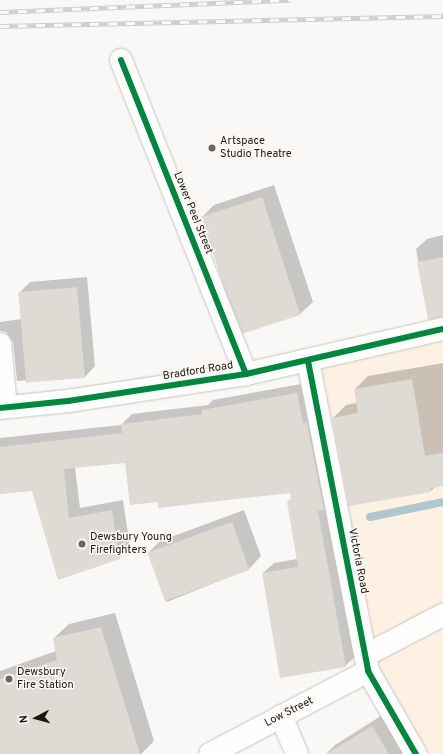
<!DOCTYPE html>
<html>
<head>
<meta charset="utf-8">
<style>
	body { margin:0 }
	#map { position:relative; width:443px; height:754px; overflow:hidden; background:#faf8f6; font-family:Overpass,sans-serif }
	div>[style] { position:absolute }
	.built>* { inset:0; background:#fdf1e4 }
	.shadow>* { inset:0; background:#0003 }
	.stream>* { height:8px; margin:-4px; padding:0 4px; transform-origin:4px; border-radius:4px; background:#aec8ce }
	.building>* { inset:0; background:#dedad4; transform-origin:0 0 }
	.roads { filter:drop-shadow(0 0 1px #c8c4be) drop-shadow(0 0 1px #c8c4be) }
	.minor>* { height:22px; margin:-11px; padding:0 11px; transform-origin:11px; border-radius:11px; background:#fefefe }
	.major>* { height:22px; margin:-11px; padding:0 11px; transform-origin:11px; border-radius:11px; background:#fefefe }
	.rail>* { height:4.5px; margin-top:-2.25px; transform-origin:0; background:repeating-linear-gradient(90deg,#fcf8f4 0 9px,#d0cece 0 18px); box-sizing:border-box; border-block:1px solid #d0cece }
	.cycleway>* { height:6px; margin:-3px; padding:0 3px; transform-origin:3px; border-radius:3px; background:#00873e }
	.dots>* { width:11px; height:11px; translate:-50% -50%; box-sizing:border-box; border:2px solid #fcf8f4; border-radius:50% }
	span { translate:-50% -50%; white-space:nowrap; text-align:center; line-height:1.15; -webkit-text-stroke:3px #fcf8f4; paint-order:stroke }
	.poi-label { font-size:11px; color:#1f1811 }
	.left { translate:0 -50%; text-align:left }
	.street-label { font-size:11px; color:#1f1811 }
	.north { position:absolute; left:16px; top:698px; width:40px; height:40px; -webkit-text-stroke:3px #fcf8f4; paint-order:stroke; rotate:264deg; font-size:11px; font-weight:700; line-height:16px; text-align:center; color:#1f1811 }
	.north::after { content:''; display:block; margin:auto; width:14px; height:18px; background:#1f1811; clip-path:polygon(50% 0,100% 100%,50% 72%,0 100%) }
</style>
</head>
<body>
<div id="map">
	<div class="built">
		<div style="clip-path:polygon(443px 333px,443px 754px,416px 754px,368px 671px,308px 361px)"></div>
	</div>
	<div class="shadow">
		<div style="clip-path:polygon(274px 185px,313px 302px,300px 314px,202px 217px,214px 205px)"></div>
		<div style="clip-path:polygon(443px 235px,443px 295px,425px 299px,416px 249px,427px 239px)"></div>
		<div style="clip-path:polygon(87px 277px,95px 366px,85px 377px,17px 381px,13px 342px,6px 332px,0 331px,0 322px,21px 319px,19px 293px,30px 282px)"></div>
		<div style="clip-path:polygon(443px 363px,443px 485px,436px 486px,431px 491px,333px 418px,346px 405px,357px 403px,355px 389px,368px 376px)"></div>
		<div style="clip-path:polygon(307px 383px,356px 656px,345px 666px,263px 573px,274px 563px,297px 559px,288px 502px,292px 498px,291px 492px,159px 501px,126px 461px,75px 467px,80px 508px,123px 500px,130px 547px,119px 558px,33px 490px,0 494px,0 438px,121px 425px,132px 414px,208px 405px,213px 400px)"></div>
		<div style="clip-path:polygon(244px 510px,261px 556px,249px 569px,167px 602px,148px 553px,160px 541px)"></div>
		<div style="clip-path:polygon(115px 613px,154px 741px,141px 754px,0 754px,0 671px,56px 651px,54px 638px,69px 624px)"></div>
		<div style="clip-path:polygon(384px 714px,408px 754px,326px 754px,335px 745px)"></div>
	</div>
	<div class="stream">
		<div style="left:370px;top:517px;width:75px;rotate:-11.6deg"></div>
	</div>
	<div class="building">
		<div style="left:262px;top:197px;width:124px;height:64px;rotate:72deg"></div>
		<div style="clip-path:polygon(443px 257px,443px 317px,428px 320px,417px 262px)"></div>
		<div style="left:77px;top:287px;width:91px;height:59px;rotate:85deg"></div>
		<div style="clip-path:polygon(412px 379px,425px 456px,443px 453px,443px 486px,431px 488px,431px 492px,349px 506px,332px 418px,358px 413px,354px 389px)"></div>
		<div style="clip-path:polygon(297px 393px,303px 423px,307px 422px,324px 510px,318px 511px,346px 667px,280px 678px,262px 573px,298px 567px,287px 502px,291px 500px,290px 493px,158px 508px,158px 502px,130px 505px,125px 463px,64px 469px,69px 518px,112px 510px,120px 559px,58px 580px,32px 491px,0 494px,0 447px,122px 433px,121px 424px,202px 414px,202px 410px)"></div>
		<div style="left:232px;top:522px;width:51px;height:90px;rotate:70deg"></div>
		<div style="clip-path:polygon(101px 627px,140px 754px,0 754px,0 679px,57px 660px,53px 638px)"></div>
		<div style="clip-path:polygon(372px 726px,389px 754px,326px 754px)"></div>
	</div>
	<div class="roads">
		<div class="minor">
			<div style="left:121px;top:60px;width:338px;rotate:68.3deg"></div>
			<div style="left:0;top:344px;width:63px;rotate:84.6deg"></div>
			<div style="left:308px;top:361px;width:316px;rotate:79deg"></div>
			<div style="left:368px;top:671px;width:96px;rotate:60deg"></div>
			<div style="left:366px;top:655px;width:87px;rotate:-27.5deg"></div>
			<div style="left:281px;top:716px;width:41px;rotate:67.2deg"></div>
			<div style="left:210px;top:754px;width:178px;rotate:-27.7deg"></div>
		</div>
		<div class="major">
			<div style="left:0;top:408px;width:68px;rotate:-5.9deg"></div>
			<div style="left:68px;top:401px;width:180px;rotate:-8.6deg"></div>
			<div style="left:246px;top:374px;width:202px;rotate:-12.9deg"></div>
		</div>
	</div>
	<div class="rail">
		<div style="left:0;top:12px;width:291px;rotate:-2.4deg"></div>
		<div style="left:0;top:26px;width:443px;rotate:-1.3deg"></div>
	</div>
	<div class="cycleway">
		<div style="left:121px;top:60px;width:338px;rotate:68.3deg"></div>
		<div style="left:308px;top:361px;width:316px;rotate:79deg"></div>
		<div style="left:368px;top:671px;width:96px;rotate:60deg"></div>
		<div style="left:0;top:408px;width:68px;rotate:-5.9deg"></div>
		<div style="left:68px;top:401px;width:180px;rotate:-8.6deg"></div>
		<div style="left:246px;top:374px;width:202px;rotate:-12.9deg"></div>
	</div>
	<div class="dots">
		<div style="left:212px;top:148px;background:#6c6661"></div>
		<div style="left:82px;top:544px;background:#6c6661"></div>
		<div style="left:9px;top:679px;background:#6c6661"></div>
	</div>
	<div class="poi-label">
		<span class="left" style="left:220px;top:148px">Artspace<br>Studio Theatre</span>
		<span class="left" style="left:90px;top:544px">Dewsbury Young<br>Firefighters</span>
		<span class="left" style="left:17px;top:679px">Dewsbury<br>Fire Station</span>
	</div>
	<div class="street-label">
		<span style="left:193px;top:213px;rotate:68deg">Lower Peel Street</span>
		<span style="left:198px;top:371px;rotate:-9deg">Bradford Road</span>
		<span style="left:358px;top:561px;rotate:79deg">Victoria Road</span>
		<span style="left:289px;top:712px;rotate:-27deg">Low Street</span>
	</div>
	<div class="north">N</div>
</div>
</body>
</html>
